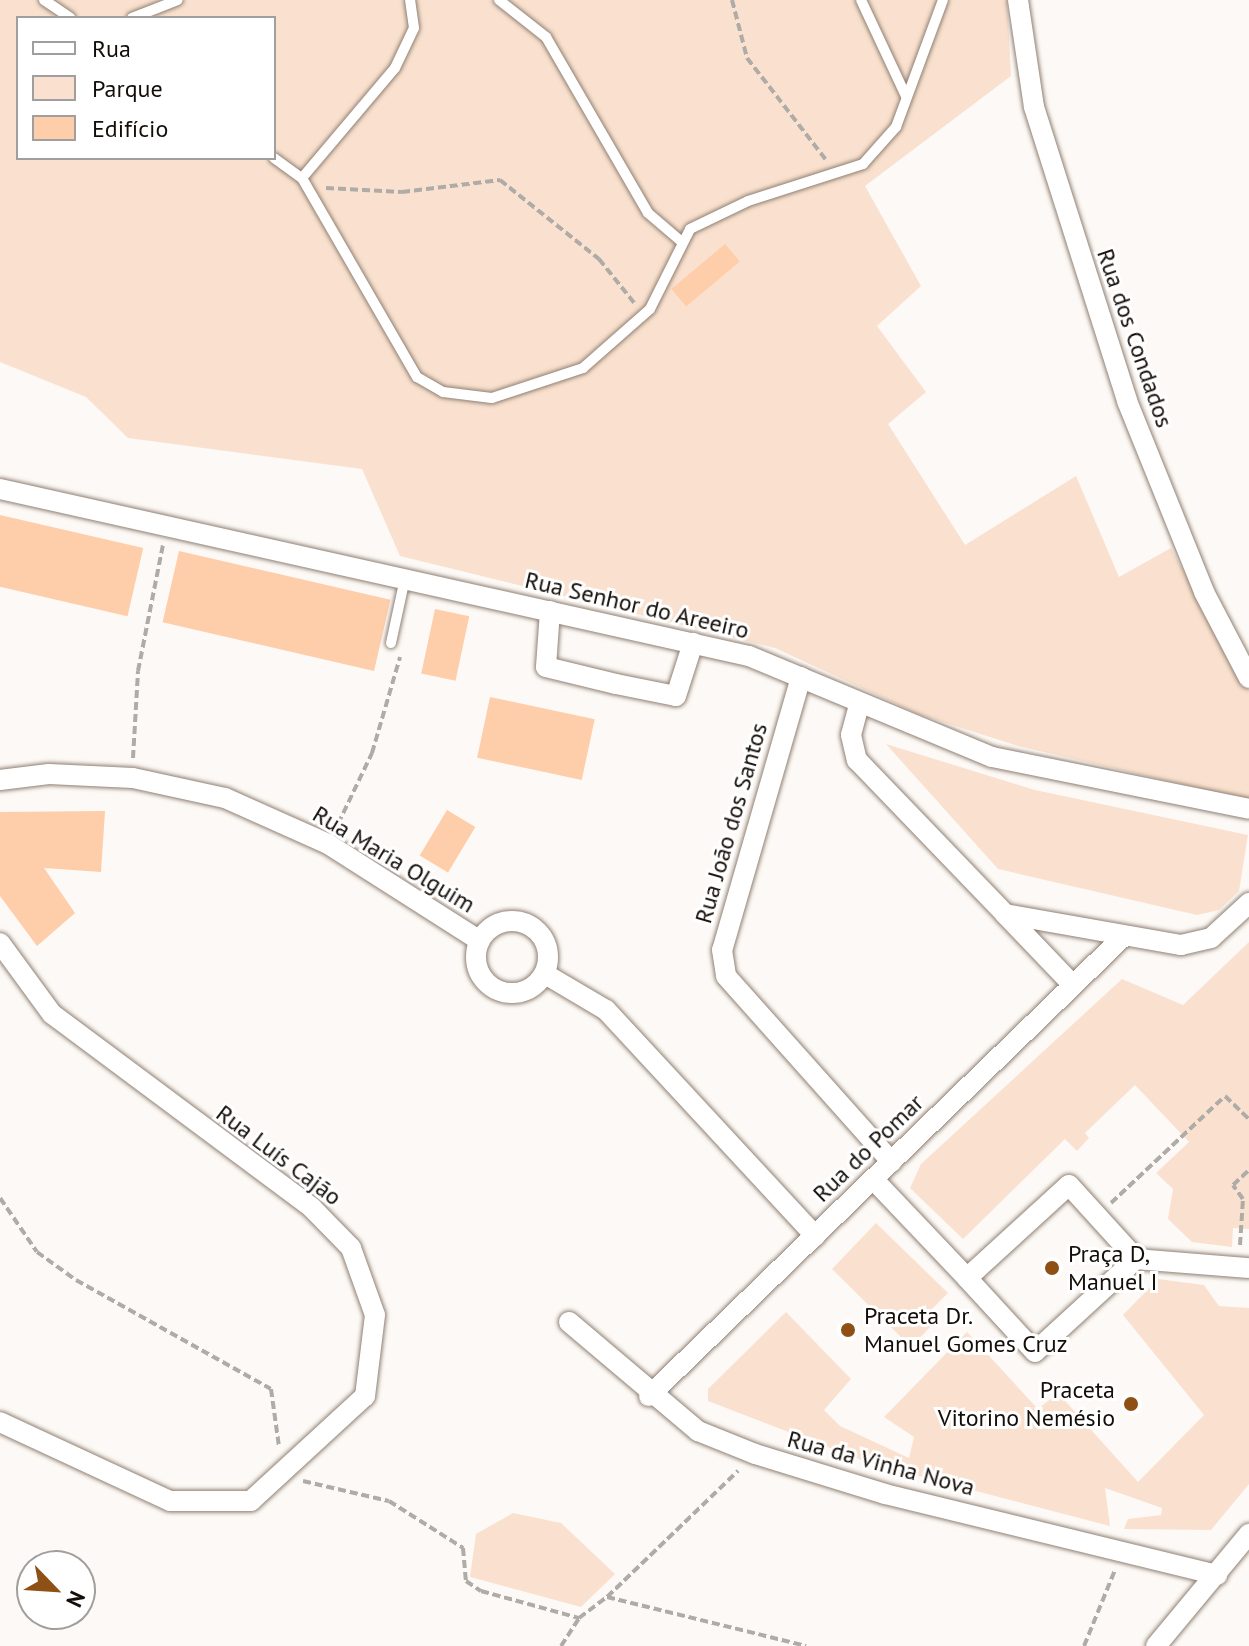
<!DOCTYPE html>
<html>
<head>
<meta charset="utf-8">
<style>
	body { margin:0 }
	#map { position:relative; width:1249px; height:1646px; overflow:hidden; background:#fdf9f6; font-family:"PT Sans",sans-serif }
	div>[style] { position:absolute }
	.green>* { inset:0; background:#fae1cf }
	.building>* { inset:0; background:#fecdaa; transform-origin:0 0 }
	.path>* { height:4px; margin-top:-2px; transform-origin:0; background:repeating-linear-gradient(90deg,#afaba7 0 8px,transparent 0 12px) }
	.roads { filter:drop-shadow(0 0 2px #908073) drop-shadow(0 0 2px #908073) }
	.service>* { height:10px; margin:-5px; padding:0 5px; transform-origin:5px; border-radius:5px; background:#fff }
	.minor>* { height:20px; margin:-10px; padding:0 10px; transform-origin:10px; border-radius:10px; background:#fff }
	.minor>.ring { margin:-10px; padding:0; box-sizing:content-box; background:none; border:20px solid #fff; border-radius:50% }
	.dots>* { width:22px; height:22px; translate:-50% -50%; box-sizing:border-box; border:4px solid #fff; border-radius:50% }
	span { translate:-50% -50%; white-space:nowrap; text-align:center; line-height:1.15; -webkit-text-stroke:6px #fff; paint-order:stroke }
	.street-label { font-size:24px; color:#140e09 }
	.poi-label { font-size:24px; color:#140e09 }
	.left { translate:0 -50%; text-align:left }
	.right { translate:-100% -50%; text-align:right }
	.legend { position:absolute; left:16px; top:16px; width:260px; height:144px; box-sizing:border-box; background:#fff; border:2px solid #a19f9d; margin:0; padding:10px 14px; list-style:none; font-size:24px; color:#140e09 }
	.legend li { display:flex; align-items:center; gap:16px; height:40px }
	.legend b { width:40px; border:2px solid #a19f9d }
	.north { position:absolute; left:16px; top:1550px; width:80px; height:80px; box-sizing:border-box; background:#fff; border:2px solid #a19f9d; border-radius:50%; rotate:115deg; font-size:22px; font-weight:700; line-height:32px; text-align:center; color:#140e09 }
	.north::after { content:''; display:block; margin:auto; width:28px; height:36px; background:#8e5015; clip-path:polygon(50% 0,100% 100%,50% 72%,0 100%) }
</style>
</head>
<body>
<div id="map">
	<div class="green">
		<div style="clip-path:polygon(evenodd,0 0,1007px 0,1011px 76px,865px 186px,921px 286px,877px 326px,926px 392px,888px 424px,965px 545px,1076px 476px,1119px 577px,1171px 548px,1249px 691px,1249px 800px,1018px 746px,918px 714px,775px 648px,400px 556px,362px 469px,128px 438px,86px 397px,0 362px,0 0,18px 18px,274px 18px,274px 158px,18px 158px,18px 18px)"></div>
		<div style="clip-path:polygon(886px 744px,1035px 790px,1248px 835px,1239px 891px,1219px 910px,1197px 915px,998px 869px)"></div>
		<div style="clip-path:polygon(1249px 942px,1249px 1229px,1233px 1228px,1232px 1247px,1192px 1242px,1168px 1219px,1173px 1189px,1156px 1173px,1189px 1142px,1135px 1085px,1085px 1133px,1089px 1138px,1077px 1151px,1065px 1139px,963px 1239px,910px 1188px,921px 1164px,1122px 979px,1183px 1005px)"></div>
		<div style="clip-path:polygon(876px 1223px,948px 1293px,929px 1312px,934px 1323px,911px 1347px,832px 1269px)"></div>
		<div style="clip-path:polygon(1158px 1279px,1204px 1285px,1219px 1306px,1249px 1308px,1249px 1484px,1211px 1530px,1124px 1529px,1128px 1519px,1161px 1515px,1162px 1508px,1105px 1488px,1110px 1526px,869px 1463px,708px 1401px,708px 1389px,786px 1312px,851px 1379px,824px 1410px,840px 1426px,909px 1458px,914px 1437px,884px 1417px,967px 1332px,1038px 1409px,1058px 1393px,1138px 1482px,1204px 1415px,1123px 1315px)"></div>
		<div style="clip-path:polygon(513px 1513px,561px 1523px,615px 1574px,581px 1607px,470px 1577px,476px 1534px)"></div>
	</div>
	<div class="building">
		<div style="left:725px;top:244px;width:23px;height:70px;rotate:50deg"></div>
		<div style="left:0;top:515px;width:147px;height:70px;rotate:13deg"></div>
		<div style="left:179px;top:551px;width:217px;height:73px;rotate:13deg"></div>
		<div style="left:435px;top:609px;width:35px;height:66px;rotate:12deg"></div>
		<div style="left:490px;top:697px;width:107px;height:62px;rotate:12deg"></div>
		<div style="left:447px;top:810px;width:33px;height:53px;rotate:31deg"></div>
		<div style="clip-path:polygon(105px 811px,101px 872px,44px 868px,75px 913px,37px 946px,0 896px,0 812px)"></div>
	</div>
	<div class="path">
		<div style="left:732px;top:0;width:60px;rotate:75.5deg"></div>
		<div style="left:747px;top:58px;width:129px;rotate:52.2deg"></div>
		<div style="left:326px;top:188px;width:76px;rotate:3deg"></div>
		<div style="left:402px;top:192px;width:99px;rotate:-7deg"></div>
		<div style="left:500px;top:180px;width:127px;rotate:38.6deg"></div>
		<div style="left:599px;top:259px;width:58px;rotate:51.3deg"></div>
		<div style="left:133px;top:758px;width:87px;rotate:-86.7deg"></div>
		<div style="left:138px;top:671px;width:128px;rotate:-78.8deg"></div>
		<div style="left:338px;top:824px;width:79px;rotate:-64.4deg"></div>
		<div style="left:372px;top:753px;width:100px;rotate:-73.7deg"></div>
		<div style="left:0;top:1198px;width:65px;rotate:55.6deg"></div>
		<div style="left:37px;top:1252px;width:48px;rotate:35.7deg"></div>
		<div style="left:76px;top:1280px;width:223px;rotate:29.2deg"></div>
		<div style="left:271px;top:1389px;width:59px;rotate:82.1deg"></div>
		<div style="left:1111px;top:1203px;width:156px;rotate:-43.2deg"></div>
		<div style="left:1225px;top:1096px;width:33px;rotate:44deg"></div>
		<div style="left:1240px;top:1245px;width:46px;rotate:-86.3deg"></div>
		<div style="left:1243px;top:1199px;width:17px;rotate:-126deg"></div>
		<div style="left:1233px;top:1185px;width:22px;rotate:-43deg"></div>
		<div style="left:303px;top:1481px;width:88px;rotate:13.1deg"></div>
		<div style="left:389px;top:1501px;width:88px;rotate:32.4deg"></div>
		<div style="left:463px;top:1548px;width:33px;rotate:85deg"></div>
		<div style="left:466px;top:1581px;width:18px;rotate:34deg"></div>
		<div style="left:481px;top:1591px;width:102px;rotate:15.4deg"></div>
		<div style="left:607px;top:1597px;width:182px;rotate:-43.9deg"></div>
		<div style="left:561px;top:1646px;width:33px;rotate:-57deg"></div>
		<div style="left:579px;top:1618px;width:35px;rotate:-37deg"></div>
		<div style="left:607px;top:1597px;width:205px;rotate:13.8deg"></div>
		<div style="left:1084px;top:1646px;width:82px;rotate:-67.8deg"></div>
	</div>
	<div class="roads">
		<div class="service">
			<div style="left:44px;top:0;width:32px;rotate:34deg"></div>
			<div style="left:499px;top:0;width:60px;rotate:38.2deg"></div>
			<div style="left:546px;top:37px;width:203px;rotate:59.9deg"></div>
			<div style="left:648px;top:213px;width:45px;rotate:40.5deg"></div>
			<div style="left:861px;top:0;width:106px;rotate:64.9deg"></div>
			<div style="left:132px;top:18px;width:49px;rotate:-21.4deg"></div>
			<div style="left:274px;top:158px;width:34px;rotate:36deg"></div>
			<div style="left:302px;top:178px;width:230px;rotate:60deg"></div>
			<div style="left:417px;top:377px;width:30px;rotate:30deg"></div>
			<div style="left:443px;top:392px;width:49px;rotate:7deg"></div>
			<div style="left:492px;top:398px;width:96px;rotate:-18.2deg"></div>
			<div style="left:583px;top:368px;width:89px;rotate:-41.4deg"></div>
			<div style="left:650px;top:309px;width:89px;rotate:-63.4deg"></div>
			<div style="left:690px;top:229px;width:64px;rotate:-25.8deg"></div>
			<div style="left:748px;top:201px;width:121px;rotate:-17.8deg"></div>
			<div style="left:863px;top:164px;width:50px;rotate:-48.3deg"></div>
			<div style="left:896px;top:127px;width:135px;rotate:-69.7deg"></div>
			<div style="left:302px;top:178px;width:144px;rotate:-49.8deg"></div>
			<div style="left:395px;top:68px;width:44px;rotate:-64.6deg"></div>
			<div style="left:414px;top:28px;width:28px;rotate:-98deg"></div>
			<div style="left:391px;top:643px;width:66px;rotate:-77.8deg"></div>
		</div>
		<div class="minor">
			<div style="left:1018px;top:0;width:108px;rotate:81.5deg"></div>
			<div style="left:1034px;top:107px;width:308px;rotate:72.4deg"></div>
			<div style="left:1127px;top:401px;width:206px;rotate:68deg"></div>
			<div style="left:1204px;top:592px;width:97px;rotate:62.4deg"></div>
			<div style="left:0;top:489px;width:767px;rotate:12.57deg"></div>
			<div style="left:749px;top:656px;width:263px;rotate:22.6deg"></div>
			<div style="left:992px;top:757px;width:262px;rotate:11.4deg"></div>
			<div style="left:550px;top:611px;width:56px;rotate:94.1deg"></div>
			<div style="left:546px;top:667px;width:72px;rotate:13.7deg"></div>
			<div style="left:616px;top:684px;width:61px;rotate:11.3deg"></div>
			<div style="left:676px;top:696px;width:56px;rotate:-72.2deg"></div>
			<div style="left:801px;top:677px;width:284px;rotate:106.1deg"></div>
			<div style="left:722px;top:950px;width:26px;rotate:81deg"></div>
			<div style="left:726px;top:976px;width:249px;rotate:48.3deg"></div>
			<div style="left:859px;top:705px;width:31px;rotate:105deg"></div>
			<div style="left:851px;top:735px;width:26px;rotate:77deg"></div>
			<div style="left:857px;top:760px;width:214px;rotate:46.1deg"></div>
			<div style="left:1005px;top:914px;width:179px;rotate:10deg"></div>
			<div style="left:1181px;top:945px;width:31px;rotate:-13deg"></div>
			<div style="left:1211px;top:938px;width:52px;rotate:-42.6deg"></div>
			<div style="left:0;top:780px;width:49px;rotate:-7deg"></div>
			<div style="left:49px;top:774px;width:84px;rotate:2.7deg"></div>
			<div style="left:133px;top:778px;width:94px;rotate:12.3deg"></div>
			<div style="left:225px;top:798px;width:113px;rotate:24.1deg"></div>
			<div style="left:328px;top:844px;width:180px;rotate:32.5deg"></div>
			<div style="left:1005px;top:914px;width:97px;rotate:46.3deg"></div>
			<div class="ring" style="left:476px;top:921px;width:52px;height:52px"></div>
			<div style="left:0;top:943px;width:88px;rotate:53.8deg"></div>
			<div style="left:52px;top:1014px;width:324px;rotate:36.7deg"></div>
			<div style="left:312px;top:1208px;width:56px;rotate:45.7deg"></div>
			<div style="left:351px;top:1248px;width:71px;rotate:70.3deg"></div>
			<div style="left:375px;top:1315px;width:82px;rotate:97deg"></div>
			<div style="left:365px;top:1396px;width:155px;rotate:137.4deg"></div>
			<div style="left:251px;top:1501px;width:81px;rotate:180deg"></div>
			<div style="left:170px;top:1501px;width:187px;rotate:-155.1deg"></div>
			<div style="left:545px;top:974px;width:71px;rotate:30.5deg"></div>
			<div style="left:606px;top:1010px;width:308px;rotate:47.2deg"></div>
			<div style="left:874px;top:1180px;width:135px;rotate:46.5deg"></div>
			<div style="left:1069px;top:1185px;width:100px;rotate:47.8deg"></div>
			<div style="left:1136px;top:1259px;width:137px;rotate:137.4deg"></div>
			<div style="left:1035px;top:1352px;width:100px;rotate:-132.6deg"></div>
			<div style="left:967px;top:1278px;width:138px;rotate:-42.4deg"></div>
			<div style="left:1136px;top:1259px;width:113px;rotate:4.6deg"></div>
			<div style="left:569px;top:1322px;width:169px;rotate:40.2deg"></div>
			<div style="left:698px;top:1431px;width:61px;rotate:22deg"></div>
			<div style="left:755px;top:1454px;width:136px;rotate:17.1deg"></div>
			<div style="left:885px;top:1494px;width:342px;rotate:13.7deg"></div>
			<div style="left:649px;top:1396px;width:660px;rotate:-44.08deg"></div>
			<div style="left:1156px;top:1646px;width:146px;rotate:-50.3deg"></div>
		</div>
	</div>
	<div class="dots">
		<div style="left:1052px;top:1268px;background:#8e5015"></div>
		<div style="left:848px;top:1330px;background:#8e5015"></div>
		<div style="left:1131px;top:1404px;background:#8e5015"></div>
	</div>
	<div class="street-label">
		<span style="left:1135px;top:338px;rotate:71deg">Rua dos Condados</span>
		<span style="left:637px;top:605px;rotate:13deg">Rua Senhor do Areeiro</span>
		<span style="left:731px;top:823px;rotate:-74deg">Rua João dos Santos</span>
		<span style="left:394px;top:859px;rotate:31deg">Rua Maria Olguim</span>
		<span style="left:868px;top:1148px;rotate:-44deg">Rua do Pomar</span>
		<span style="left:279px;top:1155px;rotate:37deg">Rua Luís Cajão</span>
		<span style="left:881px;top:1463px;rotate:15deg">Rua da Vinha Nova</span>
	</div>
	<div class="poi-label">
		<span class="left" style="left:1068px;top:1268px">Praça D,<br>Manuel I</span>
		<span class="left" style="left:864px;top:1330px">Praceta Dr.<br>Manuel Gomes Cruz</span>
		<span class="right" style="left:1115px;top:1404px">Praceta<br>Vitorino Nemésio</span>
	</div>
	<ul class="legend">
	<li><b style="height:10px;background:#fff"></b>Rua</li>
	<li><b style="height:22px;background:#fae1cf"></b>Parque</li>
	<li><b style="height:22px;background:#fecdaa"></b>Edifício</li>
	</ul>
	<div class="north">N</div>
</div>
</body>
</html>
